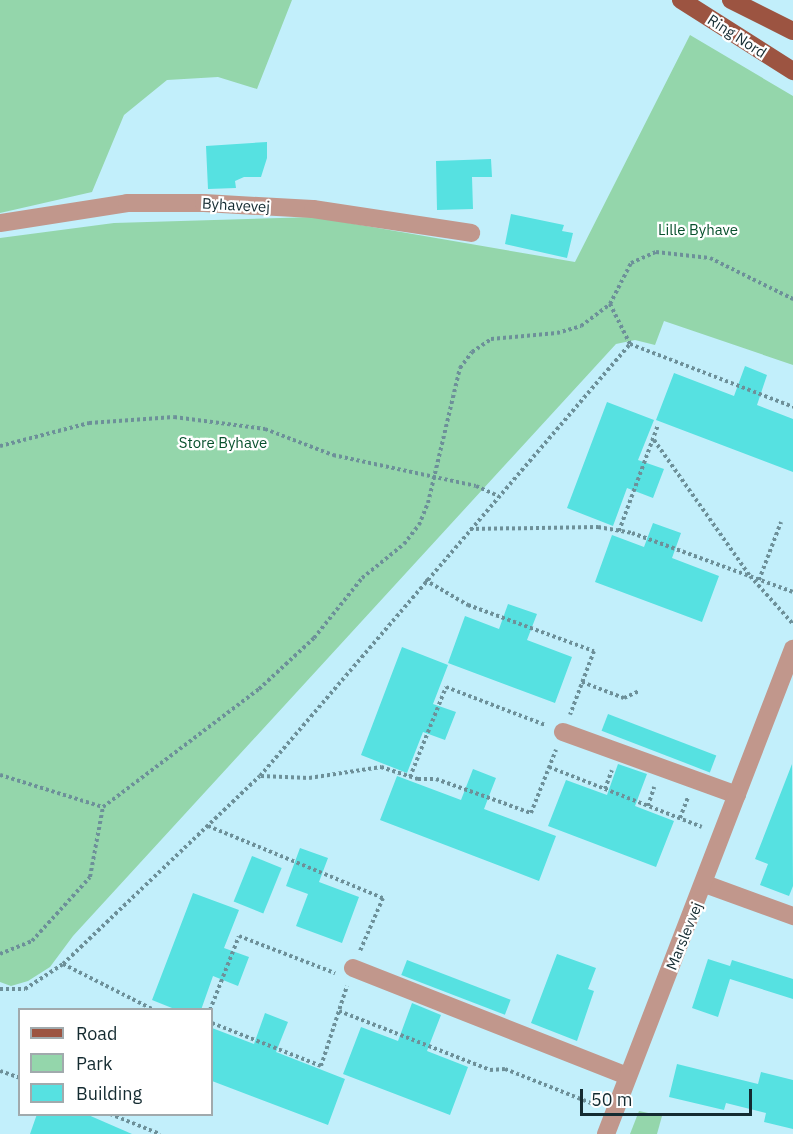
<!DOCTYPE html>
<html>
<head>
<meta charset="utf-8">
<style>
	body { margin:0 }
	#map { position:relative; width:793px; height:1134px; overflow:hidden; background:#c2effb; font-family:"IBM Plex Sans",sans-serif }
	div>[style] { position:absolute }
	.green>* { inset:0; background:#94d6ab }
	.building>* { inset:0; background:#56e1e1; transform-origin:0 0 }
	.path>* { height:4px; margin-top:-2px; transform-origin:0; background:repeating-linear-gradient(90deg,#6d9099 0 3px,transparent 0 6px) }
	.minor>* { height:18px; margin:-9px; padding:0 9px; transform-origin:9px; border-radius:9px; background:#c1978c }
	.major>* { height:18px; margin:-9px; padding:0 9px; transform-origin:9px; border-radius:9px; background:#9c5441 }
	span { translate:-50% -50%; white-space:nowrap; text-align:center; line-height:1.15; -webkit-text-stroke:4.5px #fff; paint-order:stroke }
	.street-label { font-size:15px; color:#142b31 }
	.park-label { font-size:15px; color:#09512e }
	.legend { position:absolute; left:18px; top:1008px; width:195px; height:108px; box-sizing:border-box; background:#fff; border:2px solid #a1aaad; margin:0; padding:8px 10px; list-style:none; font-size:18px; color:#142b31 }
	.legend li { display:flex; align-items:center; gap:12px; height:30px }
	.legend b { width:30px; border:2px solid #a1aaad }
	.scale { position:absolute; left:580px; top:1089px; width:172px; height:27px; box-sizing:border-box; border:3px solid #142b31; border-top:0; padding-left:8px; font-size:18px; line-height:21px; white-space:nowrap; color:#142b31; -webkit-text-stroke:4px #fff; paint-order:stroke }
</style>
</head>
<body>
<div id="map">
	<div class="green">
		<div style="clip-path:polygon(0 0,292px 0,257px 89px,218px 77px,167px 80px,124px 115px,92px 192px,0 213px)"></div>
		<div style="clip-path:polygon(690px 35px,793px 96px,793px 365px,664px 321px,655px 345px,635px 340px,616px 344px,73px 936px,50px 967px,28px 981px,11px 986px,0 982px,0 238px,114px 223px,314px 217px,575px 262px)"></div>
		<div style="clip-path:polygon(639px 1111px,662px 1116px,657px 1134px,630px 1134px)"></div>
	</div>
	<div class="building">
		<div style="clip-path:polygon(267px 142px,267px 158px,261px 177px,244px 177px,235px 181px,236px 188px,208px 189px,206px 146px)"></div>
		<div style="clip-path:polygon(491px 159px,492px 177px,472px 177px,473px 209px,437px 210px,436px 161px)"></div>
		<div style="clip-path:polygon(511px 214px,564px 225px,562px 231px,573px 233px,567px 258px,505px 244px)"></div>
		<div style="clip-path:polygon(745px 366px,767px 375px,757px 405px,793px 419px,793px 472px,656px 420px,674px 373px,734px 396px)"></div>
		<div style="clip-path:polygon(607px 402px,654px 420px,638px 460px,664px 469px,653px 498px,627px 488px,613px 526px,567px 508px)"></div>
		<div style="clip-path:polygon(653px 523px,681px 533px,672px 558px,719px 576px,702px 622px,595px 582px,612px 535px,644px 547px)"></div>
		<div style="clip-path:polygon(508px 604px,537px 614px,527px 640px,572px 657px,555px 703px,448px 663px,465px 616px,499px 629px)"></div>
		<div style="clip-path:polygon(402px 647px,448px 665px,433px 704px,456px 712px,445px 740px,423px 732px,407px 773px,361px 755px)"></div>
		<div style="left:608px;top:714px;width:116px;height:18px;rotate:21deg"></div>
		<div style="clip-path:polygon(618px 764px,647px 774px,635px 806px,674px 821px,656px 867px,548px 826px,566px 780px,607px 795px)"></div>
		<div style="clip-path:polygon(792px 764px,793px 886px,789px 896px,760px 885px,768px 864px,755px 859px)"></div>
		<div style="clip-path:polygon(473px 769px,496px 778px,484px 809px,556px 836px,539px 881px,380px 820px,397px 776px,461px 800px)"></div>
		<div style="clip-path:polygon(300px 848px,328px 858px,319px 882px,359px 897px,342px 943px,296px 926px,308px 894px,286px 886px)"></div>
		<div style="left:252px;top:856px;width:32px;height:49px;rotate:22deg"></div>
		<div style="clip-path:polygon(193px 893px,239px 910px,224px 948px,249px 957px,238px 986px,213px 976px,201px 1010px,177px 1010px,152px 1000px)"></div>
		<div style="clip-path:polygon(557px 954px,596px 968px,588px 989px,594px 991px,577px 1041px,531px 1023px)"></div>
		<div style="clip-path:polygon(708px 959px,730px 966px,732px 960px,793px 979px,793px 999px,730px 979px,718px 1017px,692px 1008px)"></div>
		<div style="left:407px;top:960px;width:111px;height:16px;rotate:21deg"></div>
		<div style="clip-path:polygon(412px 1003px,441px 1015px,427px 1051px,468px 1067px,450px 1115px,343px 1074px,361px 1027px,398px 1041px)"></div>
		<div style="clip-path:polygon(265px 1013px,288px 1022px,276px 1052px,345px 1079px,328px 1125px,212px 1081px,212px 1028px,254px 1044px)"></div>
		<div style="clip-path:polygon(677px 1064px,758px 1084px,761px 1072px,793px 1080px,793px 1129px,764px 1122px,766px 1113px,726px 1103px,724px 1110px,669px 1097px)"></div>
		<div style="clip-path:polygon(37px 1114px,86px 1114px,132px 1134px,30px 1134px)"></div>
	</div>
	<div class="path">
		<div style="left:630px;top:344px;width:175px;rotate:21.1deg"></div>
		<div style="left:654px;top:440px;width:166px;rotate:54.8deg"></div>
		<div style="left:750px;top:576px;width:64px;rotate:48.1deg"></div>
		<div style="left:0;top:446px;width:92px;rotate:-14.5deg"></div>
		<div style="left:89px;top:423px;width:85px;rotate:-4deg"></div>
		<div style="left:174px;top:417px;width:92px;rotate:7.5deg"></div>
		<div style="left:265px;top:429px;width:73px;rotate:20.9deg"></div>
		<div style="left:333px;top:455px;width:146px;rotate:12.2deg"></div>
		<div style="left:476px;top:486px;width:24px;rotate:24deg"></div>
		<div style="left:470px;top:529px;width:128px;rotate:-0.9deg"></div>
		<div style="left:598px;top:527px;width:35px;rotate:10deg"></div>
		<div style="left:632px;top:533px;width:171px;rotate:20.1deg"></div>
		<div style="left:619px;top:531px;width:113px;rotate:-69.8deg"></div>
		<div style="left:425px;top:580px;width:50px;rotate:30.2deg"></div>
		<div style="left:468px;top:605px;width:134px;rotate:20.1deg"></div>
		<div style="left:594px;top:651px;width:68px;rotate:110.6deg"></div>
		<div style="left:759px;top:580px;width:62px;rotate:-69.2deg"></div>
		<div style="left:582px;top:682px;width:45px;rotate:20.9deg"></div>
		<div style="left:624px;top:698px;width:17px;rotate:-25deg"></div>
		<div style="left:549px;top:767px;width:164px;rotate:21.4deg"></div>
		<div style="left:0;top:775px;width:108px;rotate:17.3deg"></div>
		<div style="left:261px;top:776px;width:48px;rotate:2.4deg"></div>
		<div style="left:309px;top:778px;width:73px;rotate:-8.7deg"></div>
		<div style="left:381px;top:767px;width:39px;rotate:18deg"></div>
		<div style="left:418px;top:779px;width:18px"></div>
		<div style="left:436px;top:779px;width:101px;rotate:19.7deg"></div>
		<div style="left:531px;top:813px;width:68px;rotate:-68.4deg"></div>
		<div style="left:410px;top:777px;width:97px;rotate:-68.2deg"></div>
		<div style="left:446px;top:687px;width:106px;rotate:21deg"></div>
		<div style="left:605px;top:789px;width:20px;rotate:-70deg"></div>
		<div style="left:648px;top:806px;width:20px;rotate:-72deg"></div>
		<div style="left:680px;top:818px;width:22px;rotate:-69deg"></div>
		<div style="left:208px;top:826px;width:189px;rotate:22.4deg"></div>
		<div style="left:383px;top:898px;width:58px;rotate:113.5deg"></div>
		<div style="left:0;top:954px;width:35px;rotate:-22deg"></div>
		<div style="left:32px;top:941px;width:86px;rotate:-47.8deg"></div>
		<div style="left:90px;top:877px;width:71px;rotate:-79.5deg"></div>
		<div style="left:103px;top:807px;width:196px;rotate:-37.1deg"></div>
		<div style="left:259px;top:689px;width:75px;rotate:-42.8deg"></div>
		<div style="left:314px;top:638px;width:77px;rotate:-51.3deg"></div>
		<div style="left:362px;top:578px;width:54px;rotate:-39deg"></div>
		<div style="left:404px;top:544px;width:24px;rotate:-52deg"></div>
		<div style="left:419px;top:525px;width:24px;rotate:-68deg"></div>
		<div style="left:428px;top:503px;width:139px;rotate:-76.7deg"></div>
		<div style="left:460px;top:368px;width:20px;rotate:-53deg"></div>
		<div style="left:472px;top:352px;width:23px;rotate:-34deg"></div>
		<div style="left:491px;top:339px;width:66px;rotate:-5.2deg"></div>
		<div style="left:557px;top:333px;width:25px;rotate:-16deg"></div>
		<div style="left:581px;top:326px;width:36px;rotate:-37deg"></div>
		<div style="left:610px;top:304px;width:46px;rotate:-62.9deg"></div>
		<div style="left:631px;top:263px;width:27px;rotate:-24deg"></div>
		<div style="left:656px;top:252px;width:54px;rotate:6.3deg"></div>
		<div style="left:710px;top:258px;width:93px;rotate:26.3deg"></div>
		<div style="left:63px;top:964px;width:102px;rotate:26.8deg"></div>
		<div style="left:0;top:989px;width:25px"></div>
		<div style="left:25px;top:989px;width:45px;rotate:-33.3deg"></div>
		<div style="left:63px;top:964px;width:272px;rotate:-43.7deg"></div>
		<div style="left:260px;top:776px;width:569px;rotate:-49.42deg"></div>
		<div style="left:630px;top:344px;width:45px;rotate:-116.6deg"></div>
		<div style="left:210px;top:1010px;width:79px;rotate:-68.6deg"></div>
		<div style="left:239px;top:936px;width:103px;rotate:21.1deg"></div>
		<div style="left:339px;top:1011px;width:162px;rotate:21.3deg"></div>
		<div style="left:490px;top:1070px;width:15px;rotate:-4deg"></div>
		<div style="left:505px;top:1069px;width:98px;rotate:21.6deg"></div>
		<div style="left:212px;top:1023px;width:117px;rotate:21.5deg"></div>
		<div style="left:321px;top:1066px;width:84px;rotate:-72deg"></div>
		<div style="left:0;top:1071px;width:21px;rotate:19deg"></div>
		<div style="left:110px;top:1114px;width:54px;rotate:21.8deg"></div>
	</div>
	<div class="minor">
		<div style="left:0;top:223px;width:129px;rotate:-8.9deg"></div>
		<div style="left:127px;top:203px;width:77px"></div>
		<div style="left:204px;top:203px;width:109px;rotate:3.2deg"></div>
		<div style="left:313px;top:209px;width:160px;rotate:8.6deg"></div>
		<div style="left:563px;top:732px;width:185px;rotate:19.9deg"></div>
		<div style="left:705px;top:884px;width:94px;rotate:20deg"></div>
		<div style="left:353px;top:968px;width:295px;rotate:21.5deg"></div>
		<div style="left:606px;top:1134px;width:520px;rotate:-68.92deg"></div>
	</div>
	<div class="major">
		<div style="left:681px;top:0;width:133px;rotate:32.4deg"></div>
		<div style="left:731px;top:0;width:69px;rotate:26.6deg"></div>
	</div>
	<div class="street-label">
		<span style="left:737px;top:36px;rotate:33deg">Ring Nord</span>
		<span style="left:236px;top:205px;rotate:3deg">Byhavevej</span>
		<span style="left:684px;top:936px;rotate:-68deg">Marslevvej</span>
	</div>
	<div class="park-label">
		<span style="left:698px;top:230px">Lille Byhave</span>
		<span style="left:223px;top:443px">Store Byhave</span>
	</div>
	<ul class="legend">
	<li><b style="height:8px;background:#9c5441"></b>Road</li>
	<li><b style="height:16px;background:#94d6ab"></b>Park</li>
	<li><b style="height:16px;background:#56e1e1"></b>Building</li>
	</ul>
	<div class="scale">50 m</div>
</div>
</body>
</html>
